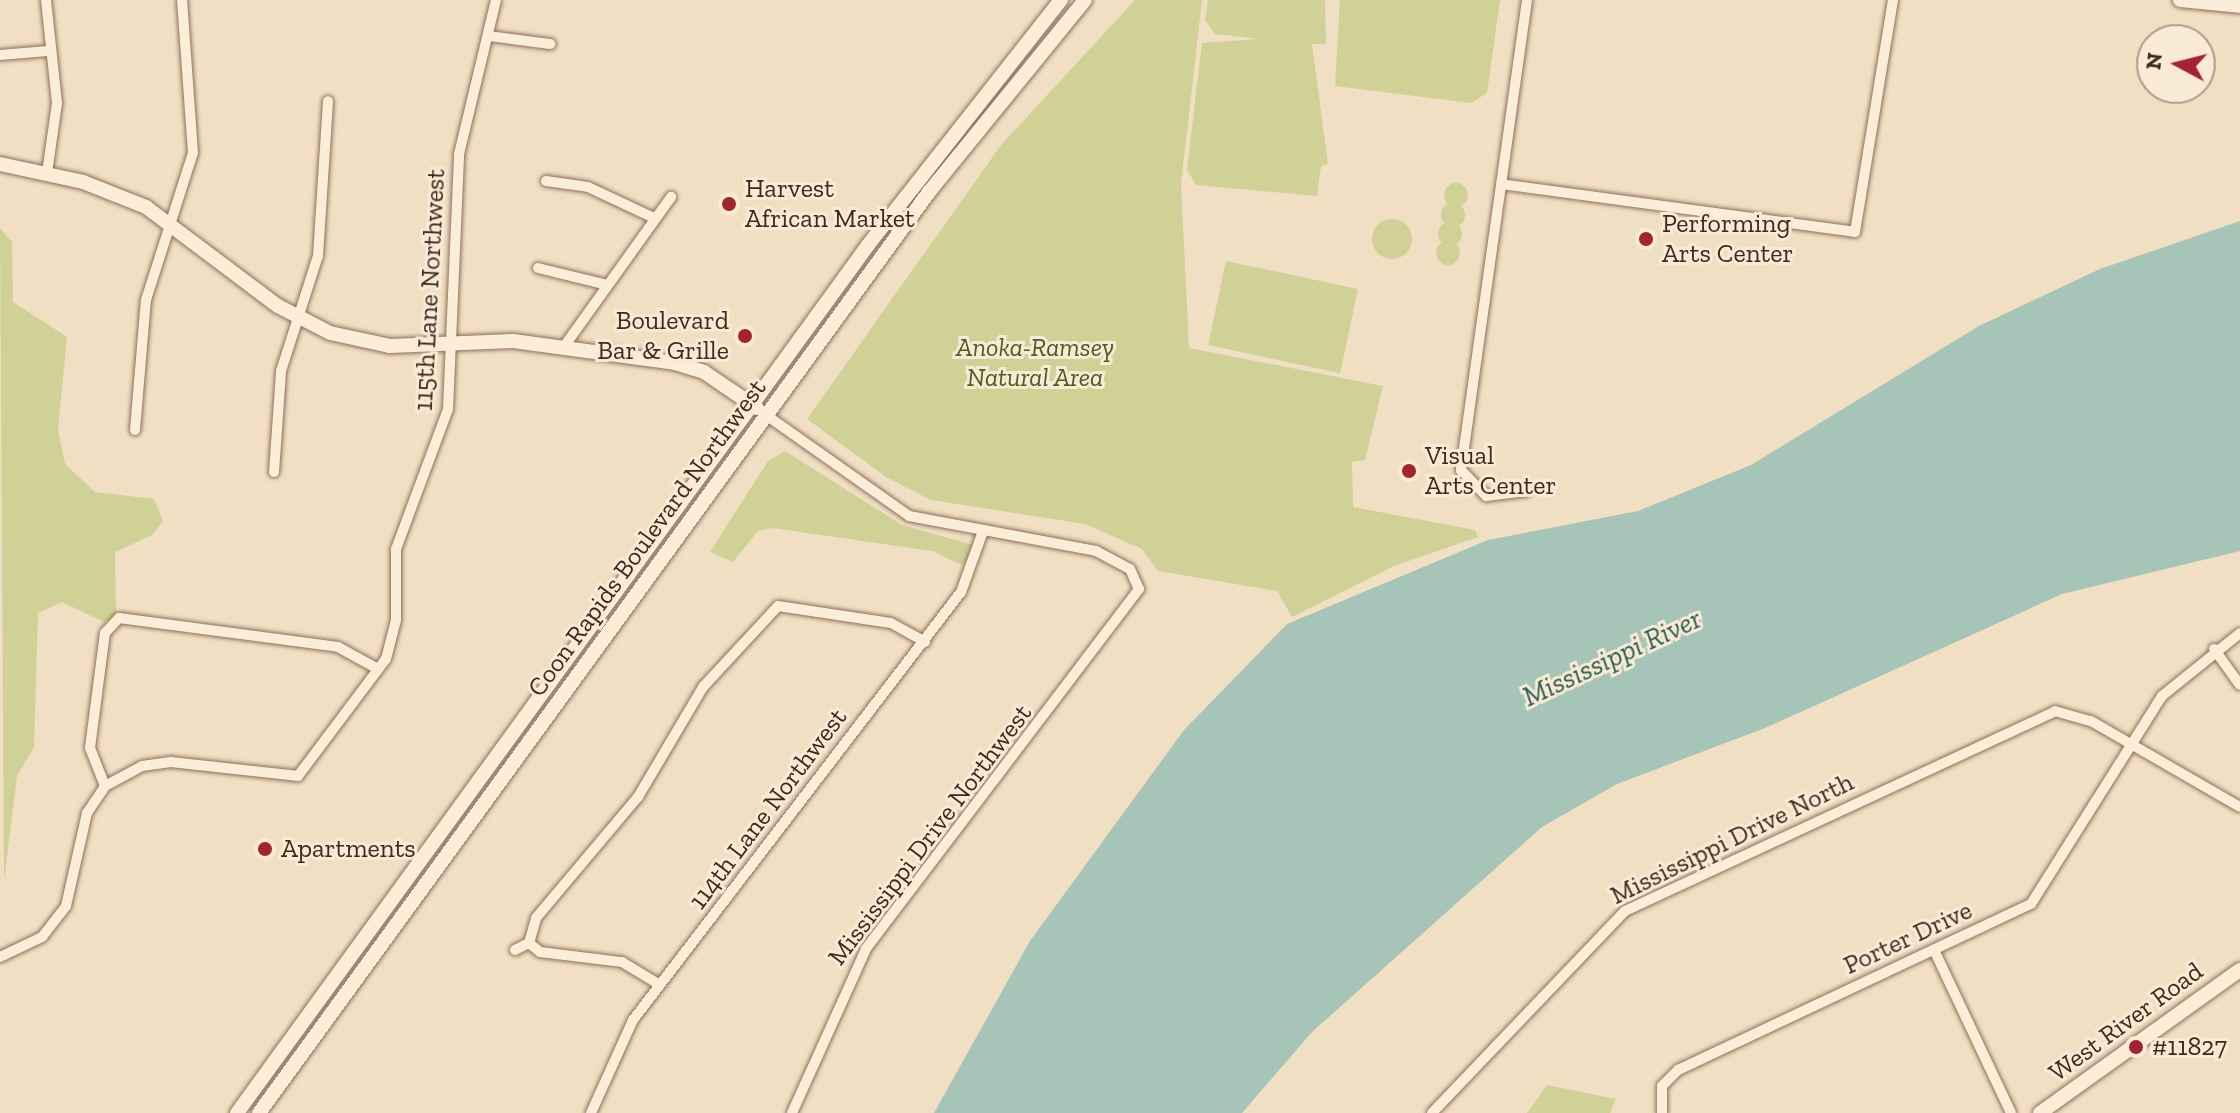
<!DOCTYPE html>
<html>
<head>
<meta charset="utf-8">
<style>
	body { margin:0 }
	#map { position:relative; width:2240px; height:1113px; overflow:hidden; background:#f1dfc4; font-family:"Zilla Slab",serif }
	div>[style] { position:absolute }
	.green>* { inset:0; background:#cfd197; transform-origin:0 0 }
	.round { border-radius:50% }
	.water>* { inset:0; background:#a6c4b8 }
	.roads { filter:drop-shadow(0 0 2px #8e7059) drop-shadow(0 0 2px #8e7059) }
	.street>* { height:10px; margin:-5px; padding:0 5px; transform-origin:5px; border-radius:5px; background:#fbedd8 }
	.secondary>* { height:14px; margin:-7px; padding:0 7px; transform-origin:7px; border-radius:7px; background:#fbedd8 }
	.dots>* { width:22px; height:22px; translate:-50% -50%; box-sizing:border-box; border:4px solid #f8ead4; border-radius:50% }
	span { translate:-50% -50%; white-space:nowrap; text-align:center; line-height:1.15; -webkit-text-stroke:6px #f8ead4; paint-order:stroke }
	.poi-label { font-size:26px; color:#3d2a1e }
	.left { translate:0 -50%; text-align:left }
	.right { translate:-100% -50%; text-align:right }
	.street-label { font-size:26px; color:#3d2a1e }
	.park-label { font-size:26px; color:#525b23; font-style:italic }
	.water-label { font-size:28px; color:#2c5d55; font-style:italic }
	.north { position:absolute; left:2136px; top:24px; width:80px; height:80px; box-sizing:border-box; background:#f8ead4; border:2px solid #ad9d8b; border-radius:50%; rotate:277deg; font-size:22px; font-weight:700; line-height:32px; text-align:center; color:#3d2a1e }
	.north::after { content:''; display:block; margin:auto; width:28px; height:36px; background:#a12431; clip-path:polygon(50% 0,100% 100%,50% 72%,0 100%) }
</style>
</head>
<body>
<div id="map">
	<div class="green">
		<div style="clip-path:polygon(1135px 0,1202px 0,1181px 184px,1189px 348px,1383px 386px,1365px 460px,1352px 462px,1353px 507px,1475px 530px,1478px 537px,1394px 566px,1292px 617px,1277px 591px,1158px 571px,1142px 549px,1085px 524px,931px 500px,886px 477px,807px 419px,1001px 145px)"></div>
		<div style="clip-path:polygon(1208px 0,1325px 0,1326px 44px,1312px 44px,1328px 164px,1321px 166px,1317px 196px,1196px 185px,1187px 170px,1202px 43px,1259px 39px,1215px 34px,1205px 20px)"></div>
		<div style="clip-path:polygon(1340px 0,1500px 0,1487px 93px,1471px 103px,1335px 86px)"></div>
		<div class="round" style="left:1444px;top:183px;width:24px;height:24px"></div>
		<div class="round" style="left:1441px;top:203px;width:24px;height:24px"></div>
		<div class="round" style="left:1372px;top:219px;width:40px;height:40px"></div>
		<div class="round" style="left:1438px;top:222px;width:24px;height:24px"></div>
		<div style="clip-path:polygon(0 228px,12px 242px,13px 302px,67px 337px,58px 430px,65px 464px,95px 492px,154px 499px,163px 521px,152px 535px,115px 552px,116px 615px,104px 622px,62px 602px,38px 613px,34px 747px,17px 776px,4px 881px)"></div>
		<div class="round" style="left:1436px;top:241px;width:24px;height:24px"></div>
		<div style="left:1226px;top:261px;width:135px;height:86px;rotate:12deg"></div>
		<div style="clip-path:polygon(785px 451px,902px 525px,973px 545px,970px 555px,962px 565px,932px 551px,772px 528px,758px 531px,733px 562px,710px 552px,768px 461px)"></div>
		<div style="clip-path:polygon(1547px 1085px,1616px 1099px,1610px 1113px,1527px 1113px)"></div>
	</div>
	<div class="water">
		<div style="clip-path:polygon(2240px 221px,2240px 551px,2062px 594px,1765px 728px,1617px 784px,1542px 827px,1312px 1032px,1242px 1113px,934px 1113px,1030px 941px,1184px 730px,1287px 624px,1488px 540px,1638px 511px,1751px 465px,1979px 326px,2100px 269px)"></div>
	</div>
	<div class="roads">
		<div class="street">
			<div style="left:46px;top:0;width:104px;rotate:83.9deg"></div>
			<div style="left:57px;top:103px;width:71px;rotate:98.1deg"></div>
			<div style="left:1527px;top:0;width:475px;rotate:98deg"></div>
			<div style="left:1461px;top:470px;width:36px;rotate:46deg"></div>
			<div style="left:1486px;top:496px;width:41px;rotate:-7deg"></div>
			<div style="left:489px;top:36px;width:62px;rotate:7.5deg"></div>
			<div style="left:0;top:55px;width:48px;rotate:-4.8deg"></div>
			<div style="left:546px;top:181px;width:42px;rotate:8.1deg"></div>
			<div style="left:588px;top:187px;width:73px;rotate:25.2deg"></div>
			<div style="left:1501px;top:184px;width:357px;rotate:7.7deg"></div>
			<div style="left:1855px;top:232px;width:235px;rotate:-80.7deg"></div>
			<div style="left:538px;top:268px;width:71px;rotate:13.8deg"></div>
			<div style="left:563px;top:348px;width:186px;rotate:-54.4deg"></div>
			<div style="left:766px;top:415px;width:175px;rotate:35.2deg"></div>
			<div style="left:909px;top:516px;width:190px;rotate:10.6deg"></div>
			<div style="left:1096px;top:551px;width:38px;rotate:28deg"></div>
			<div style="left:1130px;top:569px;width:22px;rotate:66deg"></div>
			<div style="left:1139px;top:589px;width:452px;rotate:127.2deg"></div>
			<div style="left:866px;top:949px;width:180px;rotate:114.3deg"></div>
			<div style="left:135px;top:430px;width:130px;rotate:-85.2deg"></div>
			<div style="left:146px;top:300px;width:154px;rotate:-72.3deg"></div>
			<div style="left:193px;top:153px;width:153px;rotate:-94.1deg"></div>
			<div style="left:274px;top:472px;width:101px;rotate:-86deg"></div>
			<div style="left:281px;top:371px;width:121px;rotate:-72.2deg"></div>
			<div style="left:318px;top:256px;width:155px;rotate:-86.3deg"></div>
			<div style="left:2214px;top:649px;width:44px;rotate:54.2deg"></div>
			<div style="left:105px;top:786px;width:41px;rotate:-111.5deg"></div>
			<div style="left:90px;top:748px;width:116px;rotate:-82.6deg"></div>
			<div style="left:105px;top:633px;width:21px;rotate:-47deg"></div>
			<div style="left:119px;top:618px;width:221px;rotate:7.5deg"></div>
			<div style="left:338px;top:647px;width:46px;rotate:28.8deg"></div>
			<div style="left:529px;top:943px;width:26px;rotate:-74deg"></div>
			<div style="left:536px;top:918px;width:158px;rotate:-49.9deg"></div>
			<div style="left:638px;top:797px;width:128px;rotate:-59.4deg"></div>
			<div style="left:703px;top:687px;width:110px;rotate:-47.2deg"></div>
			<div style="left:778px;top:606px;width:114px;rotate:8.6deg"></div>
			<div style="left:891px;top:623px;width:39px;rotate:29deg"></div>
			<div style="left:529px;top:943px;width:14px;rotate:39deg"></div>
			<div style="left:540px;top:952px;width:83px;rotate:7deg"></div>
			<div style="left:622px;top:962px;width:44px;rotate:31.2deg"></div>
			<div style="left:515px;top:950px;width:16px;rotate:-27deg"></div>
			<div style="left:1934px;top:950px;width:180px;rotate:64.7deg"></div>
			<div style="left:0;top:957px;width:47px;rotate:-25.5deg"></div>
			<div style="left:42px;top:937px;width:39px;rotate:-52deg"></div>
			<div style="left:66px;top:906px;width:95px;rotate:-77.3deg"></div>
			<div style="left:87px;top:813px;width:32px;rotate:-56deg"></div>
			<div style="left:105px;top:786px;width:42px;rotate:-28.4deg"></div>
			<div style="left:142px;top:766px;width:29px;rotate:-8deg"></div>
			<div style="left:171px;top:762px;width:128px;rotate:6.3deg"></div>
			<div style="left:298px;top:776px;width:146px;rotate:-53.1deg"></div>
			<div style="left:386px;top:659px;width:40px;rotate:-75.6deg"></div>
			<div style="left:396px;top:620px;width:71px;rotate:-90deg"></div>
			<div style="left:396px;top:549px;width:149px;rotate:-69.6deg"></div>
			<div style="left:448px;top:409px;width:255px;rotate:-87.5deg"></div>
			<div style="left:459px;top:154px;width:158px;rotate:-76.5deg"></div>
			<div style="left:591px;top:1113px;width:102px;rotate:-65.7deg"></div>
			<div style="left:633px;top:1020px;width:539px;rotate:-52.54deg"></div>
			<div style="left:961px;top:592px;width:62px;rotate:-70.1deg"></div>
			<div style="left:1432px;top:1113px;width:279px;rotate:-46.3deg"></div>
			<div style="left:1625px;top:911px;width:474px;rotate:-24.9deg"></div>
			<div style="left:2055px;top:711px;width:37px;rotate:16deg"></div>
			<div style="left:2091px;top:721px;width:172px;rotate:30deg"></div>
			<div style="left:1662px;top:1113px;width:27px;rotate:-90deg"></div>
			<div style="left:1662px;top:1086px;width:23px;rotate:-45deg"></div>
			<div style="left:1678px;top:1070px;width:390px;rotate:-25.2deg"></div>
			<div style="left:2031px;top:904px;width:246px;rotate:-57.8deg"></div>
			<div style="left:2162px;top:696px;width:100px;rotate:-38.9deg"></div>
		</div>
		<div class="secondary">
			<div style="left:2180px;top:0;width:60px;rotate:5.7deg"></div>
			<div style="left:0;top:164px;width:85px;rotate:12.2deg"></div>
			<div style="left:83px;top:182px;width:68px;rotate:21.6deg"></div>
			<div style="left:146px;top:207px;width:165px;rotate:36.9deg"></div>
			<div style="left:278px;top:306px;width:59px;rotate:27.4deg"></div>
			<div style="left:330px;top:333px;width:61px;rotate:12.2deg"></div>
			<div style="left:390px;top:346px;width:123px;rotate:-2.3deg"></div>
			<div style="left:513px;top:341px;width:163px;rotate:7.7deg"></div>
			<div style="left:675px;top:363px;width:30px;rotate:17deg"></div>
			<div style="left:704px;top:372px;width:64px;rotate:34.2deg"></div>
			<div style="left:237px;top:1113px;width:1073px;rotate:-53.98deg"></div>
			<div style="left:868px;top:245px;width:312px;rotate:-51.8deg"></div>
			<div style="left:259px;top:1113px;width:1139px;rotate:-53.97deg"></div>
			<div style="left:929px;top:192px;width:247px;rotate:-50.9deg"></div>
			<div style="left:2040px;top:1113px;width:246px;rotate:-35.6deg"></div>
		</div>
	</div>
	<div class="dots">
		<div style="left:729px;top:204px;background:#a12431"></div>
		<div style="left:1646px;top:239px;background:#a12431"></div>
		<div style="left:745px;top:336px;background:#a12431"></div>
		<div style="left:1409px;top:471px;background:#a12431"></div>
		<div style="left:265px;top:849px;background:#a12431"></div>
		<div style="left:2136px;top:1047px;background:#a12431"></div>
	</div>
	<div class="poi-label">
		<span class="left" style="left:745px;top:204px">Harvest<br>African Market</span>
		<span class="left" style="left:1662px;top:239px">Performing<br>Arts Center</span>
		<span class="right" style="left:729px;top:336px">Boulevard<br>Bar &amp; Grille</span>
		<span class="left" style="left:1425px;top:471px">Visual<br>Arts Center</span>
		<span class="left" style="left:281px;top:849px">Apartments</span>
		<span class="left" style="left:2152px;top:1047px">#11827</span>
	</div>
	<div class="street-label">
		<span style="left:430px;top:290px;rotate:-87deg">115th Lane Northwest</span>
		<span style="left:647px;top:538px;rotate:-54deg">Coon Rapids Boulevard Northwest</span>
		<span style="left:768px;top:809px;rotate:-53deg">114th Lane Northwest</span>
		<span style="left:930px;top:835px;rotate:-53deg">Mississippi Drive Northwest</span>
		<span style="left:1732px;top:839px;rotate:-26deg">Mississippi Drive North</span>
		<span style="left:1908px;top:938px;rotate:-25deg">Porter Drive</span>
		<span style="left:2126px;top:1022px;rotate:-36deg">West River Road</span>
	</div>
	<div class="park-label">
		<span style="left:1035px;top:363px">Anoka-Ramsey<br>Natural Area</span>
	</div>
	<div class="water-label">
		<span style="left:1612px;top:658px;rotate:-25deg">Mississippi River</span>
	</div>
	<div class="north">N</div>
</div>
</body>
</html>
